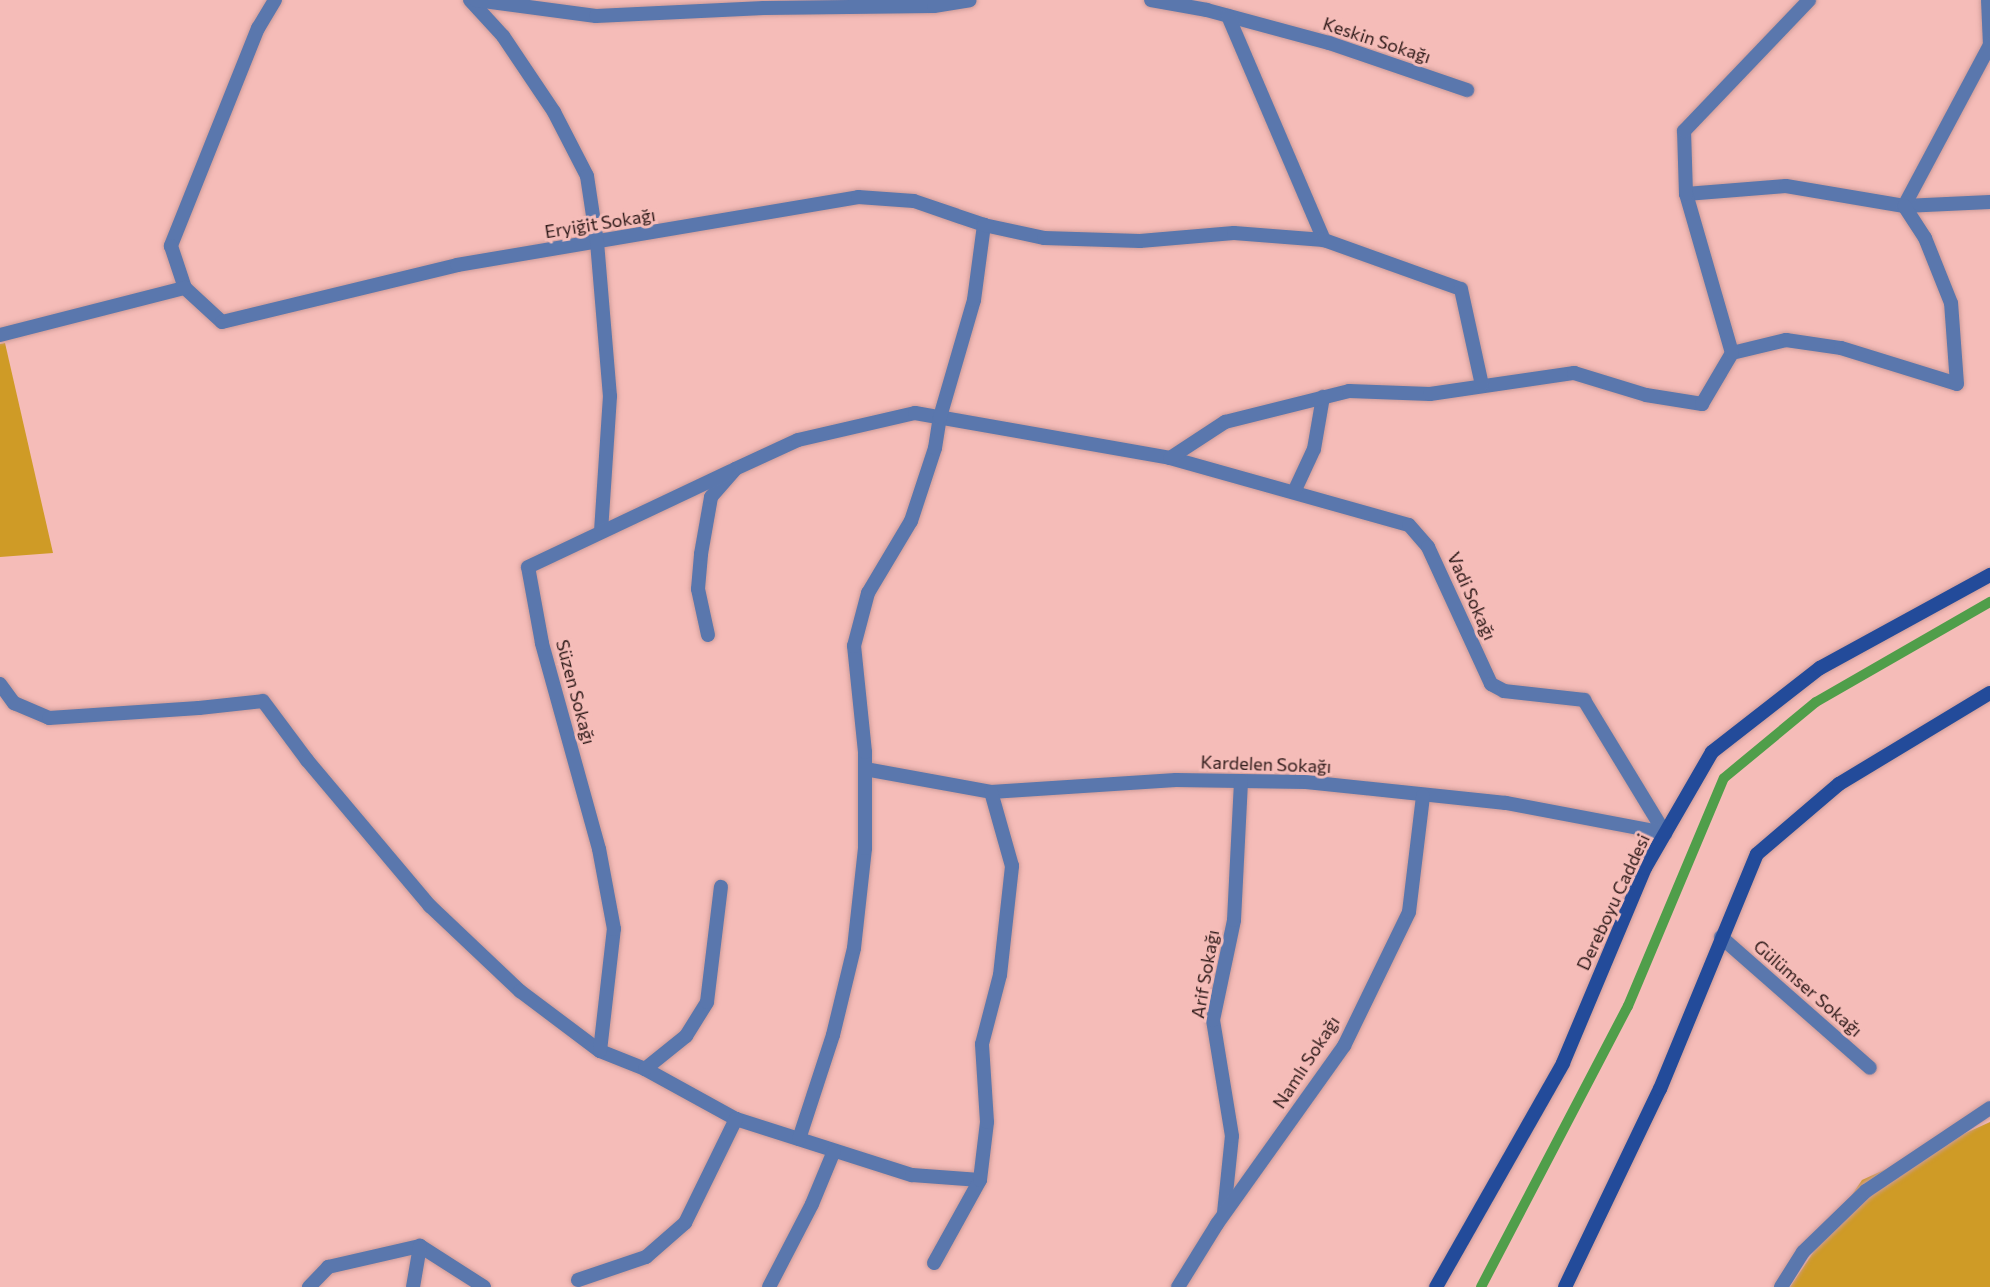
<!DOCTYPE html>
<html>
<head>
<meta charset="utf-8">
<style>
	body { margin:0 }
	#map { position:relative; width:1990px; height:1287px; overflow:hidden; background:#f5bcb8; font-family:Commissioner,sans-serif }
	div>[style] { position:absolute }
	.green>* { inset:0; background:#cf9b26 }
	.stream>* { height:10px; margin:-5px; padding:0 5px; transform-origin:5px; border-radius:5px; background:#509e4a }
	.roads { filter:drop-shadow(0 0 2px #cd9b98) drop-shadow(0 0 2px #cd9b98) }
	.street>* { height:14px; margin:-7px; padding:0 7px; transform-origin:7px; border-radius:7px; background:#5a77ad }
	.secondary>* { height:14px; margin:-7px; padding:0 7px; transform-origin:7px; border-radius:7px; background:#234b9a }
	span { translate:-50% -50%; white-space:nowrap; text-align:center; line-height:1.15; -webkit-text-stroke:6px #f5bcb8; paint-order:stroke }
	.street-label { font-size:18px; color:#2d1918 }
</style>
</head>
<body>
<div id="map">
	<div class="green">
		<div style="clip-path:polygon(5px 343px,53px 553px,0 557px,0 344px)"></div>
		<div style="clip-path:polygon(1990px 1122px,1990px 1287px,1790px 1287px,1862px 1180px)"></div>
	</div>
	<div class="stream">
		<div style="left:1481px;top:1287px;width:317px;rotate:-62.4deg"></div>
		<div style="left:1628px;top:1006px;width:247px;rotate:-67.2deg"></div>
		<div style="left:1724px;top:778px;width:119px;rotate:-39.6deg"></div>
		<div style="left:1816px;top:702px;width:201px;rotate:-29.9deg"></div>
	</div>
	<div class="roads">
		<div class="street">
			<div style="left:275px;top:0;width:33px;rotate:121deg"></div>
			<div style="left:258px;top:28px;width:235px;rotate:111.8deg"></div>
			<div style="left:171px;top:246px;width:44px;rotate:71.6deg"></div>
			<div style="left:185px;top:288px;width:50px;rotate:42.6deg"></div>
			<div style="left:222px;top:322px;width:242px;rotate:-13.6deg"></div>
			<div style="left:457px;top:265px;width:407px;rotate:-9.6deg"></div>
			<div style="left:858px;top:197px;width:56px;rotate:4.1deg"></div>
			<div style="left:914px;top:201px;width:74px;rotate:18.9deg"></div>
			<div style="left:470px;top:0;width:49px;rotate:47.5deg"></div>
			<div style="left:503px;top:36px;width:92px;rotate:56.1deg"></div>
			<div style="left:554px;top:112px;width:72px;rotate:62.7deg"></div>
			<div style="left:587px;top:176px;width:67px;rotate:81.4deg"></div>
			<div style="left:597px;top:242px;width:155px;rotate:85.2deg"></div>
			<div style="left:610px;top:396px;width:136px;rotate:93.8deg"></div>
			<div style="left:476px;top:0;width:121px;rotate:7.6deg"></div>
			<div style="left:596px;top:16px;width:168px;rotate:-2.7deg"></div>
			<div style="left:764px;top:8px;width:170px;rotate:-0.7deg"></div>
			<div style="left:934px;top:6px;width:36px;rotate:-9deg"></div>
			<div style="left:1151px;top:0;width:57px;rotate:10.1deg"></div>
			<div style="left:1207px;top:10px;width:126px;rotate:15.1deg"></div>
			<div style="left:1329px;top:43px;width:146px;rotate:18.8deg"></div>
			<div style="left:1988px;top:0;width:45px;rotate:87.5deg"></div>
			<div style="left:1228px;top:16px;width:244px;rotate:66.8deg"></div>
			<div style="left:1686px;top:194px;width:100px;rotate:-4.6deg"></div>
			<div style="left:1786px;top:186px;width:120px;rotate:9.6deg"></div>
			<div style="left:1904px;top:206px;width:86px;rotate:-2.7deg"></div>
			<div style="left:1904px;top:206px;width:183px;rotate:-61.9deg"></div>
			<div style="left:0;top:335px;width:191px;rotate:-14.3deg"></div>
			<div style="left:1732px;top:353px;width:56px;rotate:-13.5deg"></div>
			<div style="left:1786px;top:340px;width:56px;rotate:8.3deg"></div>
			<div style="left:1841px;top:348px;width:121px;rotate:17.2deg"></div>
			<div style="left:1957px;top:384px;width:81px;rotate:-94.2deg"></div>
			<div style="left:1951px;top:303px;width:70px;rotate:-111.8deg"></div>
			<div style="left:1925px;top:238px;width:38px;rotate:-123deg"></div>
			<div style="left:1170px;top:458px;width:248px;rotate:15.7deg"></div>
			<div style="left:1409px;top:525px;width:29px;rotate:49deg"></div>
			<div style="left:1428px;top:547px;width:151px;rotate:65.3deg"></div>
			<div style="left:1491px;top:684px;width:15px;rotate:28deg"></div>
			<div style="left:1504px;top:691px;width:81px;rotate:6.4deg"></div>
			<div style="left:1584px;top:700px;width:156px;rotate:58.7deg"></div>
			<div style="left:1294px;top:492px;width:47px;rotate:-65.1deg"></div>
			<div style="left:1314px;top:449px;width:53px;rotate:-80.2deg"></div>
			<div style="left:708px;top:635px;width:47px;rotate:-102.3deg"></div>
			<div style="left:698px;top:589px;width:35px;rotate:-85deg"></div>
			<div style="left:701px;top:554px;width:58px;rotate:-80deg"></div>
			<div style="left:711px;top:497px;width:37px;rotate:-49deg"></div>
			<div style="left:735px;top:469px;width:69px;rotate:-24.7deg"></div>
			<div style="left:798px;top:440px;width:120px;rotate:-13deg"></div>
			<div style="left:915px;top:413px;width:259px;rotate:10deg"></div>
			<div style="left:1170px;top:458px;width:66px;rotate:-33.2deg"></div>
			<div style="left:1225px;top:422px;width:128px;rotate:-14deg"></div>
			<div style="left:1349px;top:391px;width:81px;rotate:2.1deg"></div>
			<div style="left:1430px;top:394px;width:146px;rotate:-8.3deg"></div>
			<div style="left:1574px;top:373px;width:75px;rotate:17deg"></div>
			<div style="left:1646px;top:395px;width:57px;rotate:9.1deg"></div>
			<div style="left:1702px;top:404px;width:59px;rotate:-59.5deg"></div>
			<div style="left:1732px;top:353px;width:166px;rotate:-106.1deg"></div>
			<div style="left:1686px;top:194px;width:63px;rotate:-91.8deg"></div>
			<div style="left:1684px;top:131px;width:181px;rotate:-46.3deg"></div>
			<div style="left:0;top:684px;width:24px;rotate:54deg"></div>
			<div style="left:14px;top:703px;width:38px;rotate:23deg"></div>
			<div style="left:49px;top:718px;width:150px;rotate:-3.8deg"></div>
			<div style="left:199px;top:708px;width:64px;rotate:-6.2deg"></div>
			<div style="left:263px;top:701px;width:74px;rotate:53.3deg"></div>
			<div style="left:307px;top:760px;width:191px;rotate:49.9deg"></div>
			<div style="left:430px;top:906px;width:124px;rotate:43.4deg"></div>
			<div style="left:520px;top:991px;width:100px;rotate:36.9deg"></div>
			<div style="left:600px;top:1051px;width:48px;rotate:21.8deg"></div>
			<div style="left:645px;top:1069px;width:104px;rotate:28.8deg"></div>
			<div style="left:736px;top:1119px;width:185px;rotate:17.7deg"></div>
			<div style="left:912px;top:1175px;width:68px;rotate:4.2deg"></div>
			<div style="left:865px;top:769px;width:128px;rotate:10.3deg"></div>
			<div style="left:991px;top:792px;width:185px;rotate:-3.7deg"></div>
			<div style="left:1176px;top:780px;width:130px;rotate:0.9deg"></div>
			<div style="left:1306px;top:782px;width:201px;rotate:6deg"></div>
			<div style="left:1506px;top:803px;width:162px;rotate:10.7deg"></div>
			<div style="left:1721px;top:937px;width:198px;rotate:41.3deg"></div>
			<div style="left:600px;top:1051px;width:123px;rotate:-83.5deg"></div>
			<div style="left:614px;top:929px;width:81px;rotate:-100.6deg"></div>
			<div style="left:599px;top:849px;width:214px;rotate:-105.5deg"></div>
			<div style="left:542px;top:643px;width:77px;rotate:-100.4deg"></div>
			<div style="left:528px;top:567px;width:225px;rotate:-25.3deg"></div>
			<div style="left:645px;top:1069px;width:53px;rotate:-38.8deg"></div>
			<div style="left:686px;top:1036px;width:40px;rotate:-58deg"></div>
			<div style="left:707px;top:1002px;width:116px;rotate:-83.1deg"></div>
			<div style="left:799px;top:1139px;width:109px;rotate:-71.9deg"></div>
			<div style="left:833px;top:1035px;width:89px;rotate:-76.4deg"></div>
			<div style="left:854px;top:948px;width:101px;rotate:-83.7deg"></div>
			<div style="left:865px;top:848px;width:96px;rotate:-90deg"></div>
			<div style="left:865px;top:752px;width:107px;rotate:-95.9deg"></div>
			<div style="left:854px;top:646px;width:55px;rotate:-75.2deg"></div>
			<div style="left:868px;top:593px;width:84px;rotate:-59.2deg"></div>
			<div style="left:911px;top:521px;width:77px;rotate:-71.8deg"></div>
			<div style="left:935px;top:448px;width:31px;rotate:-81deg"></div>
			<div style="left:940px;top:417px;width:122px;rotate:-73.8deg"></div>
			<div style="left:974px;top:300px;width:76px;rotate:-82.4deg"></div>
			<div style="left:984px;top:225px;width:61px;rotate:12.2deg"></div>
			<div style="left:1044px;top:238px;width:96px;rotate:1.8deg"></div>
			<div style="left:1140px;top:241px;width:94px;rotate:-4.9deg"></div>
			<div style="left:1234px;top:233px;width:90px;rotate:4.4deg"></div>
			<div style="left:1324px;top:240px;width:145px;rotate:19.7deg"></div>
			<div style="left:1461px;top:289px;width:98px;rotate:77.7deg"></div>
			<div style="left:1224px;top:1213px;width:77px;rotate:-84.1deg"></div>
			<div style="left:1232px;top:1136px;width:118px;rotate:-99.3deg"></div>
			<div style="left:1213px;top:1020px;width:102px;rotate:-78.1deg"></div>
			<div style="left:1234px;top:920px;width:139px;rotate:-87.1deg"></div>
			<div style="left:934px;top:1263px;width:95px;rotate:-61deg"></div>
			<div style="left:980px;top:1180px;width:58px;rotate:-83.1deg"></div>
			<div style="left:987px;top:1122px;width:78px;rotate:-93.7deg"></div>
			<div style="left:982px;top:1044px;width:71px;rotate:-75.4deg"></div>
			<div style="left:1000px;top:975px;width:110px;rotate:-83.7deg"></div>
			<div style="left:1012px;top:866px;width:77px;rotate:-105.8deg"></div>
			<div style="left:578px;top:1280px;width:72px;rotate:-18.7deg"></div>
			<div style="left:646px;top:1257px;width:52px;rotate:-41.1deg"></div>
			<div style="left:685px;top:1223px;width:116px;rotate:-63.9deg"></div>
			<div style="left:309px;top:1287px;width:28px;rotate:-46deg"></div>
			<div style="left:328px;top:1267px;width:94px;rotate:-12.9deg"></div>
			<div style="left:420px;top:1246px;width:76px;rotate:32.6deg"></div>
			<div style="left:413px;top:1287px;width:42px;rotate:-80.3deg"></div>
			<div style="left:769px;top:1287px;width:93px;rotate:-62.6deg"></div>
			<div style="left:812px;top:1204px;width:57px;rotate:-67.5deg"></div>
			<div style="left:1178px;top:1287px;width:74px;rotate:-58.2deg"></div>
			<div style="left:1217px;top:1224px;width:219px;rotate:-54.5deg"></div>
			<div style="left:1344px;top:1046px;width:149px;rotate:-64.1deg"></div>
			<div style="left:1409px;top:912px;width:117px;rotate:-83.1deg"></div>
			<div style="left:1781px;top:1287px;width:41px;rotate:-57.8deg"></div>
			<div style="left:1803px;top:1252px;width:88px;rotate:-44.1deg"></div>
			<div style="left:1866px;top:1191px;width:149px;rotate:-33.8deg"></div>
		</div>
		<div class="secondary">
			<div style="left:1436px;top:1287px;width:257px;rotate:-60.4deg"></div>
			<div style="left:1563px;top:1063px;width:212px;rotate:-67.2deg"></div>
			<div style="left:1645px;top:868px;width:134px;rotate:-60deg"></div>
			<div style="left:1712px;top:752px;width:137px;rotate:-37.9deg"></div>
			<div style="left:1820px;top:668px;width:194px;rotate:-28.7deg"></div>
			<div style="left:1565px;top:1287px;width:220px;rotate:-64.4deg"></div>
			<div style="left:1660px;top:1089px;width:254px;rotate:-67.6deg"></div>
			<div style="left:1757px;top:854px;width:108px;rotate:-40.5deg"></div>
			<div style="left:1839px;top:784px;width:176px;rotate:-31.1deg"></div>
		</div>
	</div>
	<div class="street-label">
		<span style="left:1377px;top:40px;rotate:18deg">Keskin Sokağı</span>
		<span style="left:600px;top:223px;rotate:-9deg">Eryiğit Sokağı</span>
		<span style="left:1472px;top:596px;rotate:66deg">Vadi Sokağı</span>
		<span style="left:576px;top:692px;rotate:75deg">Süzen Sokağı</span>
		<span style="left:1266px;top:764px;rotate:2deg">Kardelen Sokağı</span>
		<span style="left:1613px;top:902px;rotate:-65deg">Dereboyu Caddesi</span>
		<span style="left:1205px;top:974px;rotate:-80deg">Arif Sokağı</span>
		<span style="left:1808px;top:988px;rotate:41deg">Gülümser Sokağı</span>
		<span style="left:1306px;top:1062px;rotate:-57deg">Namlı Sokağı</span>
	</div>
</div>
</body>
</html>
